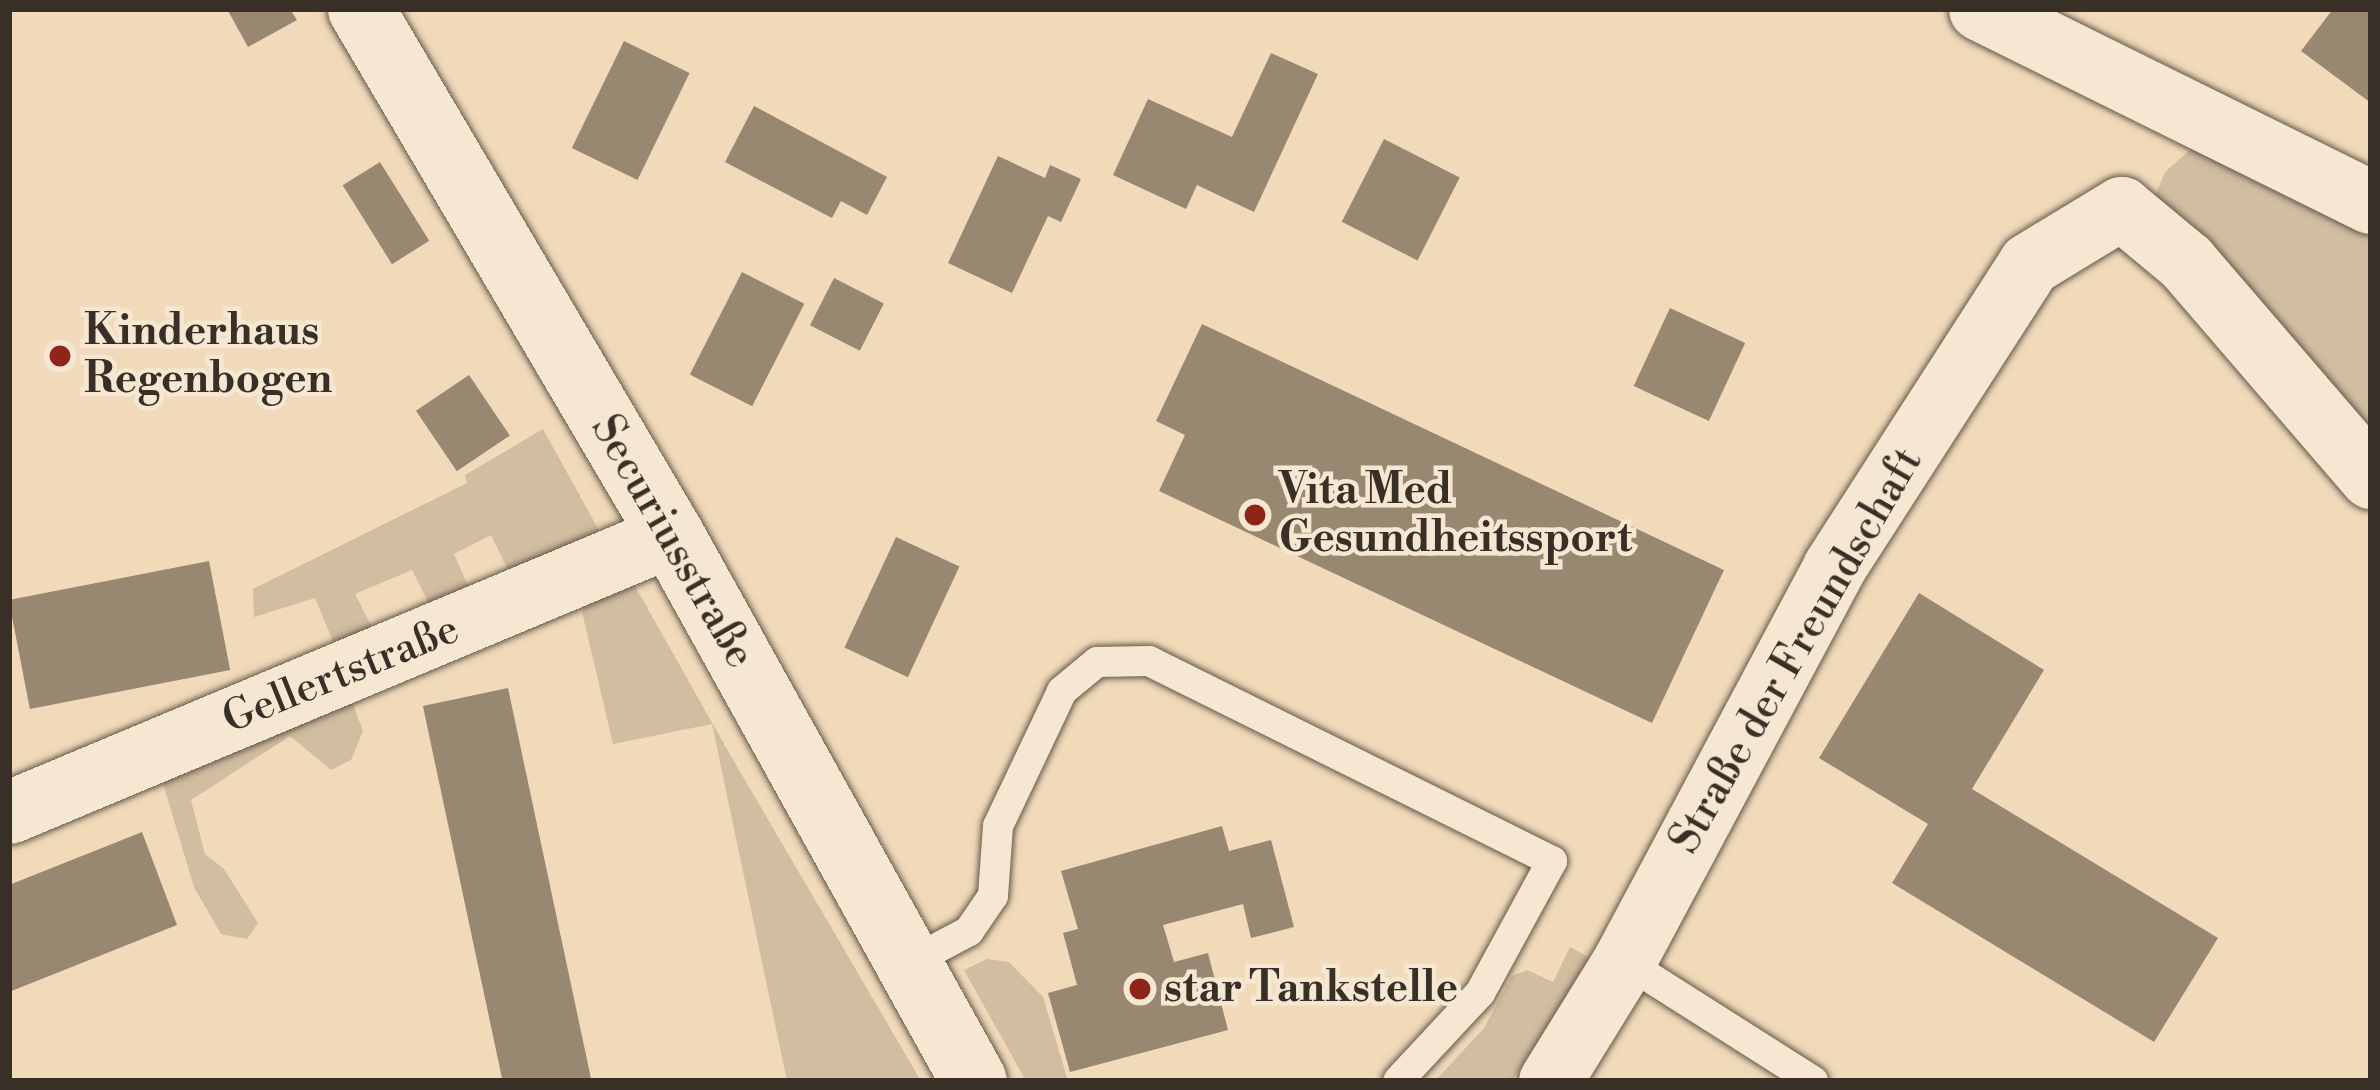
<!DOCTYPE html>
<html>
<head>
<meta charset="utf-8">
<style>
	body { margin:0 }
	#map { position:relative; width:2380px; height:1090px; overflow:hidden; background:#f0dab9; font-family:"Libre Bodoni",serif }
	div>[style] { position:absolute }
	.green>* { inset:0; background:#d1bda0 }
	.building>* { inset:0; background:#988872; transform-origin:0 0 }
	.roads { filter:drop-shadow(0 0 3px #665a4b) drop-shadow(0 0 3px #665a4b) }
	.lane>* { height:30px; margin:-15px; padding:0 15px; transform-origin:15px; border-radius:15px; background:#f5e7d2 }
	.street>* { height:63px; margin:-31.5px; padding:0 31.5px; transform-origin:31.5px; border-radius:31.5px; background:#f5e7d2 }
	.secondary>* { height:66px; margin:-33px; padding:0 33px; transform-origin:33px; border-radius:33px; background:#f5e7d2 }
	.dots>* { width:33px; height:33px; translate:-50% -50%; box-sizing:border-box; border:6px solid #f5e7d2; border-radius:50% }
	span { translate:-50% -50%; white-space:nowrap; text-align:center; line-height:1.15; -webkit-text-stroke:9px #f5e7d2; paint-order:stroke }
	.poi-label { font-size:42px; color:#383026; font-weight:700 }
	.left { translate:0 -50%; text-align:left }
	.street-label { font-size:42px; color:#383026 }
	.frame { position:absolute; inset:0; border:12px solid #383026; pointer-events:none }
</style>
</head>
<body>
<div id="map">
	<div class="green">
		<div style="clip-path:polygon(2200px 141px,2371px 221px,2371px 450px,2155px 196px,2165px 172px)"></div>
		<div style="clip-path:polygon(543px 429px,601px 534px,513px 580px,491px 535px,454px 554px,472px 595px,433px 612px,412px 570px,355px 594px,377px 637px,338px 653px,315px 598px,254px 617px,253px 589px,467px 483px,465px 475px)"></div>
		<div style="clip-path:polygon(626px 570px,728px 751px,921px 1081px,787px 1081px,712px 724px,613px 744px,582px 612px,590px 583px)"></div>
		<div style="clip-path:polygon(349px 694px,363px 731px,351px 760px,331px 770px,290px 736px,191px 800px,205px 854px,224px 869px,258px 923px,247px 939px,221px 934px,194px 887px,161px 777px)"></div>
		<div style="clip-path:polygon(1570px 947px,1592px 959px,1512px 1081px,1435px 1081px,1484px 1028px,1512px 976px,1527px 970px,1553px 982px)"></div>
		<div style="clip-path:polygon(987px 959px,1009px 962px,1043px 997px,1068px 1081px,1026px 1081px,964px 970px)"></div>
	</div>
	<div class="building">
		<div style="clip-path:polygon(227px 9px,290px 9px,297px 20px,248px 47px)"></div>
		<div style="clip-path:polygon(2333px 9px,2371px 9px,2371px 103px,2301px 51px)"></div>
		<div style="left:624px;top:41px;width:73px;height:119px;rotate:26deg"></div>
		<div style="clip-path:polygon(1271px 53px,1318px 74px,1254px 212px,1197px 185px,1186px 209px,1113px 175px,1148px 99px,1232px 137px)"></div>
		<div style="clip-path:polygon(754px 106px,887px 177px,867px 215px,841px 201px,832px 218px,725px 162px)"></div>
		<div style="left:1384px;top:139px;width:85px;height:93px;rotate:27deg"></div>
		<div style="clip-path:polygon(998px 156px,1045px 178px,1050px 165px,1081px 179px,1061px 222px,1048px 216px,1012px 293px,948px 263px)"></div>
		<div style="left:380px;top:162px;width:93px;height:44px;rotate:58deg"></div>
		<div style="left:742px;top:272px;width:70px;height:115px;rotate:27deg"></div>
		<div style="left:834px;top:278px;width:56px;height:53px;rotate:27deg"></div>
		<div style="left:1670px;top:308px;width:83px;height:86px;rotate:25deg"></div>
		<div style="clip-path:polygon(1202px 324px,1724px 570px,1652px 723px,1159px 491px,1185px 435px,1156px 421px)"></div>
		<div style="left:469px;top:375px;width:73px;height:64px;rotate:56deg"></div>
		<div style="left:896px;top:537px;width:70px;height:122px;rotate:25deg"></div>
		<div style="left:209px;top:561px;width:111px;height:204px;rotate:79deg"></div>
		<div style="clip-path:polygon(1919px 593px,2044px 670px,1972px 789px,2218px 938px,2154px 1042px,1892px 883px,1928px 824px,1819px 758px)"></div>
		<div style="left:508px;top:688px;width:402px;height:87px;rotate:78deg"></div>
		<div style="clip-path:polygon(1222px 826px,1229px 851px,1271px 840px,1294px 927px,1251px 938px,1243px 904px,1163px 925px,1174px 962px,1208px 953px,1228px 1030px,1070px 1072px,1048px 993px,1077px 985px,1063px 933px,1078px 929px,1061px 871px)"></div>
		<div style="clip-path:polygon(142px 832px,177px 925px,9px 992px,9px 885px)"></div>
	</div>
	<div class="roads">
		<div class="lane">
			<div style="left:1624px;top:961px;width:224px;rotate:32.4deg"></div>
			<div style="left:907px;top:964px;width:70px;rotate:-28deg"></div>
			<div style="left:969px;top:931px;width:42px;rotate:-55.6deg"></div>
			<div style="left:993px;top:896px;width:70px;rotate:-85.9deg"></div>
			<div style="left:998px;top:826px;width:149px;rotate:-64.6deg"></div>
			<div style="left:1062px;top:691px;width:45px;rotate:-39.6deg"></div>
			<div style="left:1097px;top:662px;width:52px;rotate:-1.1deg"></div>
			<div style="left:1149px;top:661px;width:450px;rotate:26.4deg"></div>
			<div style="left:1552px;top:861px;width:150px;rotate:118.6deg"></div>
			<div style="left:1480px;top:993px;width:120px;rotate:133deg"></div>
		</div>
		<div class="street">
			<div style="left:1980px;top:9px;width:436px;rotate:26.3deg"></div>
			<div style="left:9px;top:812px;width:718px;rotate:-22.71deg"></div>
			<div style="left:1550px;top:1081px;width:141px;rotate:-58.3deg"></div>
			<div style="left:1624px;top:961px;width:446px;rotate:-61.9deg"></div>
			<div style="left:1834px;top:567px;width:360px;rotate:-57.2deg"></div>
			<div style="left:2029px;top:264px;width:108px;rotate:-31.3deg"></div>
			<div style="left:2121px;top:208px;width:85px;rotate:39.7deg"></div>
			<div style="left:2186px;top:262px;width:284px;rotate:49.3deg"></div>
		</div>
		<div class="secondary">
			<div style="left:361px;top:9px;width:611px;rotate:59.49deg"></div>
			<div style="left:671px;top:535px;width:624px;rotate:60.97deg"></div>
		</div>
	</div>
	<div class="dots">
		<div style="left:60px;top:356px;background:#8f2418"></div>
		<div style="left:1255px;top:515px;background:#8f2418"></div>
		<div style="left:1140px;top:989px;background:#8f2418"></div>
	</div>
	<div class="poi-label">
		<span class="left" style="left:84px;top:356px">Kinderhaus<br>Regenbogen</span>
		<span class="left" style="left:1279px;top:515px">Vita Med<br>Gesundheitssport</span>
		<span class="left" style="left:1164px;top:989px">star Tankstelle</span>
	</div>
	<div class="street-label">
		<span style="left:672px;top:542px;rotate:60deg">Securiusstraße</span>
		<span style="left:1797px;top:651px;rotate:-60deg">Straße der Freundschaft</span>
		<span style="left:341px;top:675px;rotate:-22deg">Gellertstraße</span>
	</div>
	<div class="frame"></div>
</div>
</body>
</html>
